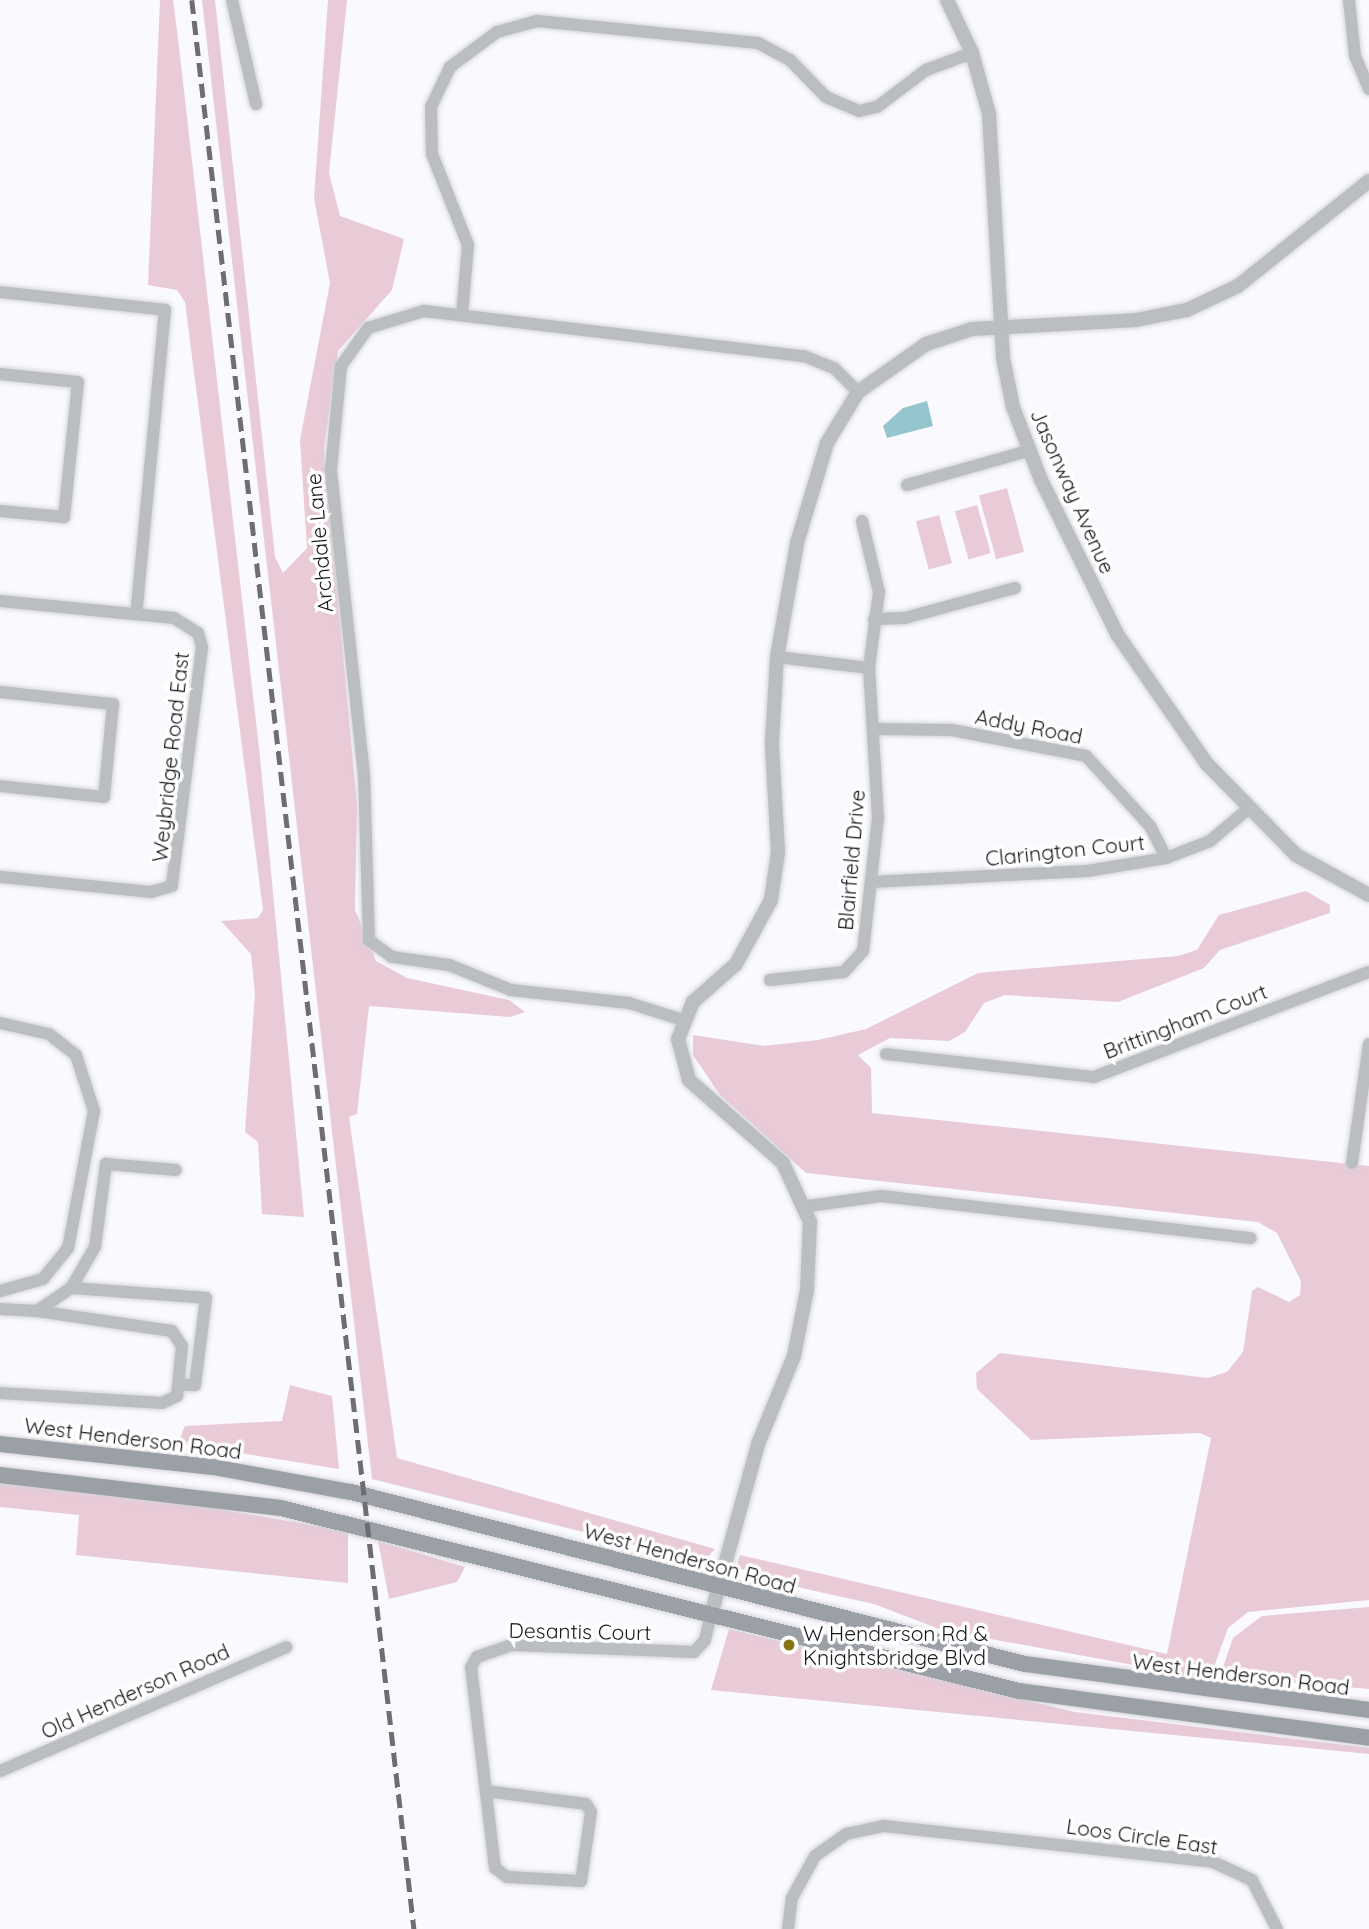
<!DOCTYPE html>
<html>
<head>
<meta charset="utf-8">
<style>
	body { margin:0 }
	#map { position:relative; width:1369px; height:1929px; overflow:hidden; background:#f9f9fe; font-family:Quicksand,sans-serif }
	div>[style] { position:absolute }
	.green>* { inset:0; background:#e9cad7; transform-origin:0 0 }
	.water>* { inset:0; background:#95c5cd }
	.roads { filter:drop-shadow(0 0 2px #d5d5da) drop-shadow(0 0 2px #d5d5da) }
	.minor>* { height:12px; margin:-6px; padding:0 6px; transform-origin:6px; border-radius:6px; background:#babec1 }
	.tertiary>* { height:14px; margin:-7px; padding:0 7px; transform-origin:7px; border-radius:7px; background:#babec1 }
	.secondary>* { height:16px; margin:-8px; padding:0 8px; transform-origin:8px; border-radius:8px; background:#9ba0a6 }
	.rail>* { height:4.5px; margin-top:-2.25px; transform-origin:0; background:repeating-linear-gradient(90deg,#6e6e72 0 14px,transparent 0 21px) }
	.dots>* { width:19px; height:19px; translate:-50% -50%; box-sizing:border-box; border:4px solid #fff; border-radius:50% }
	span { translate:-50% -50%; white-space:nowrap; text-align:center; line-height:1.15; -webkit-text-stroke:7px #fff; paint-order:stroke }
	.street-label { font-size:21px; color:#19191d }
	.poi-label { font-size:21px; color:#19191d }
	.left { translate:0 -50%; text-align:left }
</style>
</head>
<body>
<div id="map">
	<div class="green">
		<div style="clip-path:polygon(160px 0,173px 0,179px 47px,260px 757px,304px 1217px,262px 1214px,258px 1142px,245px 1132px,255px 994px,251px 954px,221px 921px,258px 918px,263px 910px,185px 302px,177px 290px,148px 285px)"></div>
		<div style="clip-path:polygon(202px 0,215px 0,275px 557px,283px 573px,307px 548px,300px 440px,330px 283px,314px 198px,328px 0,347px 0,329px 173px,340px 216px,404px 239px,392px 290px,338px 351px,324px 448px,357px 805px,355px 910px,376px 961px,407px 978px,509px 1000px,525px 1012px,510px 1017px,369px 1006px,357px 1114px,349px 1117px,397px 1458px,715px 1549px,703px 1562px,372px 1479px)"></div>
		<div style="left:1007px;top:488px;width:66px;height:29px;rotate:75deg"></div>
		<div style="left:977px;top:505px;width:50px;height:23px;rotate:74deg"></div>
		<div style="left:939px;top:515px;width:50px;height:24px;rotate:75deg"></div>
		<div style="clip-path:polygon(1306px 891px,1330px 905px,1330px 913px,1220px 950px,1204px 968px,1118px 1002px,1005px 995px,984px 1003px,965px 1032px,949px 1041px,890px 1038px,858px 1055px,871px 1068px,872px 1113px,1369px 1166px,1369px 1600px,1248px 1612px,1228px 1628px,1211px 1675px,1188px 1675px,942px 1630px,874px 1604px,747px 1576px,737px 1564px,740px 1555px,1167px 1654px,1211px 1438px,1200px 1433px,1031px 1440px,977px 1389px,976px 1373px,1000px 1353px,1208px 1378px,1227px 1372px,1243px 1352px,1252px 1291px,1258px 1287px,1289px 1302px,1300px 1295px,1301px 1281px,1277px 1233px,1258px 1222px,806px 1173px,720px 1095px,693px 1055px,693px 1035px,764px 1046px,818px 1040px,866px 1029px,978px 973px,1178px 956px,1197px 950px,1219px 915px)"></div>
		<div style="clip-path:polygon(290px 1385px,332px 1396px,339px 1469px,178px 1443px,185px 1426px,282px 1421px)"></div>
		<div style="clip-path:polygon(0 1483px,128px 1494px,348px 1531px,348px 1583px,76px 1555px,79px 1515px,0 1507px)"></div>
		<div style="clip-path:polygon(378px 1541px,465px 1567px,457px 1582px,389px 1599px)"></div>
		<div style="clip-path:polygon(1369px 1607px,1369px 1689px,1220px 1676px,1233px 1638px,1262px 1616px)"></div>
		<div style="clip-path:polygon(729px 1629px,1075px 1712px,1369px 1748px,1369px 1754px,711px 1690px)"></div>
	</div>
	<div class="water">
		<div style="clip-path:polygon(927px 401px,933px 426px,887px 438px,883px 426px,903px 408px)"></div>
	</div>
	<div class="roads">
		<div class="minor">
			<div style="left:232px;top:0;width:107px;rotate:77deg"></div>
			<div style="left:1349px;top:0;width:56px;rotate:83.9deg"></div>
			<div style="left:1355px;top:56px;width:36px;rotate:67deg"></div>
			<div style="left:0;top:292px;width:166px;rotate:6.2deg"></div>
			<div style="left:165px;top:310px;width:305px;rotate:95.4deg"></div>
			<div style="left:462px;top:315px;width:70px;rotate:-85.1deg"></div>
			<div style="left:468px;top:245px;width:98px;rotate:-111.6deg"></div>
			<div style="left:432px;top:154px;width:47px;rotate:-91.2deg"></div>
			<div style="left:431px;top:107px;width:44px;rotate:-64.6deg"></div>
			<div style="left:450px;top:67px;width:59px;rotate:-36.7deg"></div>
			<div style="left:497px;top:32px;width:41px;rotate:-15.4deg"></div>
			<div style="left:537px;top:21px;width:222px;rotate:5.7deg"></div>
			<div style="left:758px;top:43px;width:36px;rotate:28deg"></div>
			<div style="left:790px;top:60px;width:52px;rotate:45.8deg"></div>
			<div style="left:826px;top:97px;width:36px;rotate:23deg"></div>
			<div style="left:859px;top:111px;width:18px;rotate:-13deg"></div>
			<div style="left:877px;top:107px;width:61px;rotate:-37.1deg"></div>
			<div style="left:926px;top:70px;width:49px;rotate:-20.3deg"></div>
			<div style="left:0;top:374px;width:78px;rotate:5.9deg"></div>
			<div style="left:78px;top:382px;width:136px;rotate:95.9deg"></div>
			<div style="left:64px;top:517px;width:64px;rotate:-174.6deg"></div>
			<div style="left:907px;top:485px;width:126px;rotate:-15.7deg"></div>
			<div style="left:0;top:601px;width:175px;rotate:5.6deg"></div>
			<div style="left:174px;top:618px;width:28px;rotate:32deg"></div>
			<div style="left:198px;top:633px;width:15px;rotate:74deg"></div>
			<div style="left:202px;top:647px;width:241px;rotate:97.2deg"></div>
			<div style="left:172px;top:886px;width:22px;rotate:164deg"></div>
			<div style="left:151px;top:892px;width:152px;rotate:-174.3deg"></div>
			<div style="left:874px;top:619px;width:31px;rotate:-2deg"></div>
			<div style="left:905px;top:618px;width:114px;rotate:-15.3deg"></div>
			<div style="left:777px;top:657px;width:93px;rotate:6.8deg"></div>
			<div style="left:0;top:692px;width:114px;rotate:6.1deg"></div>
			<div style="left:113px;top:704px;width:93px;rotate:95.5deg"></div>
			<div style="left:104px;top:797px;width:105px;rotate:-174deg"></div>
			<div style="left:876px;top:729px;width:76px;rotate:0.8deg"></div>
			<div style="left:952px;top:730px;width:136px;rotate:11deg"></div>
			<div style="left:1086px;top:756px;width:95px;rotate:47.6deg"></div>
			<div style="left:1150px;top:826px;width:36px;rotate:63deg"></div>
			<div style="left:871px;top:882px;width:216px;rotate:-2.9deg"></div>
			<div style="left:1087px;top:871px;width:80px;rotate:-9.3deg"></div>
			<div style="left:1166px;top:858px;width:47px;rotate:-21.1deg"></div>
			<div style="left:1210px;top:841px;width:50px;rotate:-40.1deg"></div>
			<div style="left:770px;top:980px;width:74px;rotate:-6.2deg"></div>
			<div style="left:844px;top:972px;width:28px;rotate:-48deg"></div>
			<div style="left:863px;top:951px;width:134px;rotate:-83.6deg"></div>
			<div style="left:878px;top:818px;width:150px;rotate:-93.4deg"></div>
			<div style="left:869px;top:668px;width:77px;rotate:-82.5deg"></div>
			<div style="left:879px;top:592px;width:73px;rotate:-103.5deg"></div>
			<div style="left:683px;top:1020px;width:57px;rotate:-162.5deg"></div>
			<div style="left:629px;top:1003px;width:119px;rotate:-173.7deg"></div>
			<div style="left:511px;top:990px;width:67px;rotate:-158deg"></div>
			<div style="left:449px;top:965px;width:58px;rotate:-172deg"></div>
			<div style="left:392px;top:957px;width:29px;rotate:-144deg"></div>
			<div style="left:369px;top:940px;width:165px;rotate:-91.7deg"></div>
			<div style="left:364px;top:775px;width:308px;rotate:-96.2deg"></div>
			<div style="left:331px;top:469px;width:103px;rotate:-84.5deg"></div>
			<div style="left:341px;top:366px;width:47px;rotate:-54.6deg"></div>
			<div style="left:368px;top:328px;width:59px;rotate:-16.9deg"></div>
			<div style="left:424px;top:311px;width:383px;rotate:6.8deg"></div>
			<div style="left:804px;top:356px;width:32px;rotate:22deg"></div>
			<div style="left:834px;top:368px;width:34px;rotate:45deg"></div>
			<div style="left:0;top:1023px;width:50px;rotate:12.7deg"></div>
			<div style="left:49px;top:1034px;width:34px;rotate:38deg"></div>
			<div style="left:76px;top:1055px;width:59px;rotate:72.2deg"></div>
			<div style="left:94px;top:1111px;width:139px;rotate:100.7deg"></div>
			<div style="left:68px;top:1248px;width:40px;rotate:129deg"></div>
			<div style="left:43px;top:1279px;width:45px;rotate:164.4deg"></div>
			<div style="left:886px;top:1054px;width:209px;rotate:6.3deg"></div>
			<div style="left:1094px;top:1077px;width:294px;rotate:-20.9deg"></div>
			<div style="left:1352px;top:1163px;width:120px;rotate:-81.9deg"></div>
			<div style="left:808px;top:1206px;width:74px;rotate:-7.8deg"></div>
			<div style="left:881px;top:1196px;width:372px;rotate:6.5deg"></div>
			<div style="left:71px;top:1288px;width:48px;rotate:-59.7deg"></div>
			<div style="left:95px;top:1247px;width:84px;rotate:-82.5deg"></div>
			<div style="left:106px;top:1164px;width:70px;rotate:4.9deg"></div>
			<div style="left:0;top:1309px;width:37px;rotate:3deg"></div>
			<div style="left:37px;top:1311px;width:41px;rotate:-34.1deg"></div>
			<div style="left:71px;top:1288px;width:135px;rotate:4.2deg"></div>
			<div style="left:206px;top:1298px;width:88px;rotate:97.2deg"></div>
			<div style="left:195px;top:1385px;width:16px;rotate:180deg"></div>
			<div style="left:0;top:1393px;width:162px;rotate:3.5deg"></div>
			<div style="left:162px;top:1403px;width:17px;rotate:-25deg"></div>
			<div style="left:177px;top:1396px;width:50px;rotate:-84.3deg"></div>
			<div style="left:182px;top:1346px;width:18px;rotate:-124deg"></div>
			<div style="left:172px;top:1331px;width:136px;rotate:-171.6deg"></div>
			<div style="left:0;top:1771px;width:312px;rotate:-23.4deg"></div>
			<div style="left:486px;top:1791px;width:101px;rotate:7.4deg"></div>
			<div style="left:586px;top:1804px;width:9px;rotate:58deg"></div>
			<div style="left:591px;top:1812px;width:70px;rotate:98.2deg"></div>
			<div style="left:581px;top:1881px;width:74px;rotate:-176.9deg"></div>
			<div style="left:507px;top:1877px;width:15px;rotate:-143deg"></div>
			<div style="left:495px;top:1868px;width:202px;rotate:-96.8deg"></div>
			<div style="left:471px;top:1667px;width:12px;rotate:-59deg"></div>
			<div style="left:477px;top:1657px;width:36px;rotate:-19deg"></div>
			<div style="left:511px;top:1645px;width:183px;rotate:2.2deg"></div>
			<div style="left:694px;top:1652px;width:16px;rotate:-47deg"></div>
			<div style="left:705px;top:1640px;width:26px;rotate:-77deg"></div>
			<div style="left:788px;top:1929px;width:31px;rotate:-83deg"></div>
			<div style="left:792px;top:1898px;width:48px;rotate:-61.3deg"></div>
			<div style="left:815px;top:1856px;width:38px;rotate:-35deg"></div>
			<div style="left:846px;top:1834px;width:39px;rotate:-12deg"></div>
			<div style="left:884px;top:1826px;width:331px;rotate:6.2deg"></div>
			<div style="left:1213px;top:1862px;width:43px;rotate:24.8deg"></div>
			<div style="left:1252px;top:1880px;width:55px;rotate:63deg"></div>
		</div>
		<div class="tertiary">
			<div style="left:947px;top:0;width:59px;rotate:64.7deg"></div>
			<div style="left:972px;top:53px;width:63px;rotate:74.4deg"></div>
			<div style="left:989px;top:114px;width:244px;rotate:86.7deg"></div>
			<div style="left:1003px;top:358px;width:50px;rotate:78.5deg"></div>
			<div style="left:1013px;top:407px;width:78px;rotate:69deg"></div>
			<div style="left:1041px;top:480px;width:172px;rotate:63.7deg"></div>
			<div style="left:1117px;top:634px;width:158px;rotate:55.3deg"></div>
			<div style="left:1207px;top:764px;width:127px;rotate:45.6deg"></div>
			<div style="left:1296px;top:855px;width:83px;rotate:28.7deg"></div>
			<div style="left:711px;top:1615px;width:177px;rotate:-74.6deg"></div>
			<div style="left:758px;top:1444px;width:95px;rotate:-67.8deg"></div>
			<div style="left:794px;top:1356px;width:67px;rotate:-78.9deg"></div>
			<div style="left:807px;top:1290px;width:68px;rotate:-87.5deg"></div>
			<div style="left:810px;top:1222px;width:65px;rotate:-114.6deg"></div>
			<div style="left:783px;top:1163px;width:125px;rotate:-138.6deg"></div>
			<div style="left:689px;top:1080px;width:42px;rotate:-105deg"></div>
			<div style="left:678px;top:1039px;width:40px;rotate:-68deg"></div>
			<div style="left:693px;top:1002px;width:57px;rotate:-41.5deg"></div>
			<div style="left:736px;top:964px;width:73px;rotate:-61.3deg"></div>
			<div style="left:771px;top:900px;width:49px;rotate:-81.7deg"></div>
			<div style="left:778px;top:852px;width:109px;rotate:-93.2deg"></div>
			<div style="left:772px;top:743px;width:86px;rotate:-86.7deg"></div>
			<div style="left:777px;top:657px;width:116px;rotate:-80deg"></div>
			<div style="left:797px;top:543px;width:104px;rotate:-73.3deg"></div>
			<div style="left:827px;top:443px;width:60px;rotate:-58.7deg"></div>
			<div style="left:858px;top:392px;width:83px;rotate:-35.2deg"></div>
			<div style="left:926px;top:344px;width:48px;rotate:-18.1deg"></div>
			<div style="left:972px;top:329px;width:164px;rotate:-3.1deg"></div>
			<div style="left:1136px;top:320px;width:52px;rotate:-11.1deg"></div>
			<div style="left:1187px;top:310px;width:56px;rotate:-25.2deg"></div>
			<div style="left:1238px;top:286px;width:168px;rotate:-38.7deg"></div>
		</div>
		<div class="secondary">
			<div style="left:0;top:1444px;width:214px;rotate:6.2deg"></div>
			<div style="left:213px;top:1467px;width:140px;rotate:10.3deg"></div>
			<div style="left:351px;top:1492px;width:696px;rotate:14.32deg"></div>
			<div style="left:1025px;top:1664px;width:347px;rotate:7.6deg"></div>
			<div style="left:0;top:1475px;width:283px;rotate:6.7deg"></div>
			<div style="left:281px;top:1508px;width:760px;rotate:13.93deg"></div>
			<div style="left:1019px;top:1691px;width:353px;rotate:7.6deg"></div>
		</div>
	</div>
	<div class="rail">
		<div style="left:192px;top:0;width:1942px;rotate:83.43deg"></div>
	</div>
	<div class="dots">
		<div style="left:789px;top:1645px;background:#8a7316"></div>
	</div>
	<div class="street-label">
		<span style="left:1073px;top:491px;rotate:66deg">Jasonway Avenue</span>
		<span style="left:319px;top:543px;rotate:-95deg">Archdale Lane</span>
		<span style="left:1029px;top:726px;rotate:11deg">Addy Road</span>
		<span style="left:170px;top:757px;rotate:-84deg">Weybridge Road East</span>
		<span style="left:1065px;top:850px;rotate:-6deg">Clarington Court</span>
		<span style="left:851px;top:860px;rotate:-85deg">Blairfield Drive</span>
		<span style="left:1185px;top:1021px;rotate:-21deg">Brittingham Court</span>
		<span style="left:133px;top:1438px;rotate:7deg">West Henderson Road</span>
		<span style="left:690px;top:1558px;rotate:15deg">West Henderson Road</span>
		<span style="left:580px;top:1631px;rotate:1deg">Desantis Court</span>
		<span style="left:1241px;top:1674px;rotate:7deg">West Henderson Road</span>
		<span style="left:135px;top:1691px;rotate:-24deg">Old Henderson Road</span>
		<span style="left:1142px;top:1836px;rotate:8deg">Loos Circle East</span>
	</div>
	<div class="poi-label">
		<span class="left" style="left:803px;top:1645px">W Henderson Rd &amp;<br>Knightsbridge Blvd</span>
	</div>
</div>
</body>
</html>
